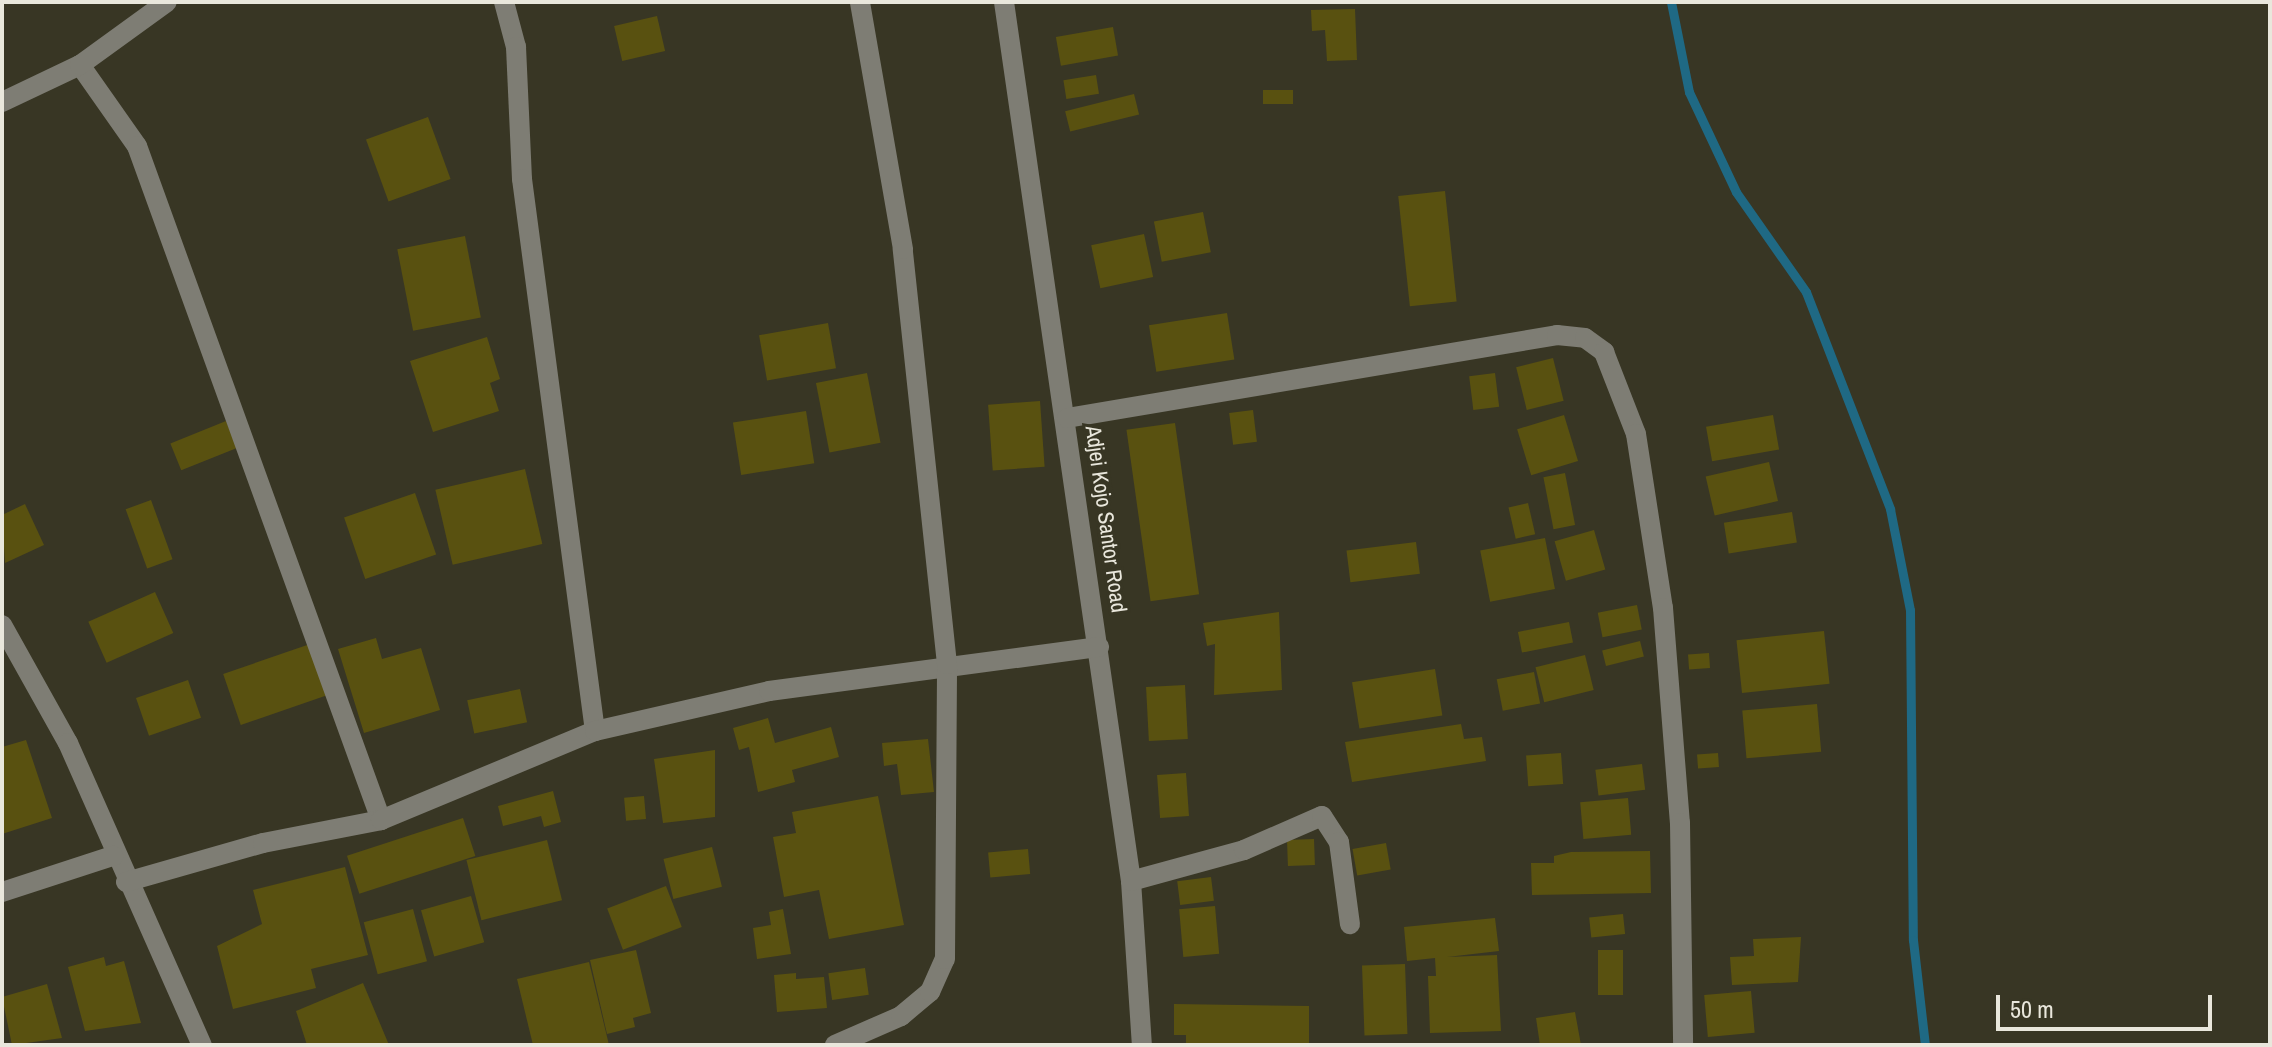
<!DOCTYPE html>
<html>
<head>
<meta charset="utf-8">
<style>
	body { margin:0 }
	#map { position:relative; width:2272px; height:1047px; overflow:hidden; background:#383624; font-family:"Archivo Narrow",sans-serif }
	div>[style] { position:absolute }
	.stream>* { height:9px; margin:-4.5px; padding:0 4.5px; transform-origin:4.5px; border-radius:4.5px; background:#1f6984 }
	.building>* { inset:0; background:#595110; transform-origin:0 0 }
	.minor>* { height:20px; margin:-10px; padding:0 10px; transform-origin:10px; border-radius:10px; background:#7e7d74 }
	span { translate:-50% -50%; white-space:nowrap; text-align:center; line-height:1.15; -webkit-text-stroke:6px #383624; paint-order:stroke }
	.street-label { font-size:22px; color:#e9e7dc }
	.frame { position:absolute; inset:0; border:4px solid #e9e7dc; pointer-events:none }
	.scale { position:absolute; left:1996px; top:995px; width:216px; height:36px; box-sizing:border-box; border:4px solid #e9e7dc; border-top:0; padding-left:10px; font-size:24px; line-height:28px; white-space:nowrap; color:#e9e7dc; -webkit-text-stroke:6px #383624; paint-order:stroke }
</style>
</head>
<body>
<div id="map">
	<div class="stream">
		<div style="left:1671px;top:2px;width:92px;rotate:78.7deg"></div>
		<div style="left:1689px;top:92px;width:110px;rotate:64.8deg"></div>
		<div style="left:1736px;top:192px;width:122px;rotate:55deg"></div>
		<div style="left:1806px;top:292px;width:233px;rotate:68.8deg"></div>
		<div style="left:1890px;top:509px;width:103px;rotate:78.8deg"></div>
		<div style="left:1910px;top:610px;width:330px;rotate:89.5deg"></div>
		<div style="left:1913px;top:940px;width:106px;rotate:83.5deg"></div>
	</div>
	<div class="building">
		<div style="clip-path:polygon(1355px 9px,1357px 60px,1327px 61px,1325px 30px,1312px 31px,1311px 10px)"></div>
		<div style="left:657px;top:16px;width:36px;height:44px;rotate:77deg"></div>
		<div style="left:1113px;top:27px;width:29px;height:58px;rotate:80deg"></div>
		<div style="left:1096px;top:75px;width:19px;height:33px;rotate:81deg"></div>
		<div style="left:1263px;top:90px;width:30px;height:14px"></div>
		<div style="left:1134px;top:94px;width:21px;height:71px;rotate:76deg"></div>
		<div style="left:428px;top:117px;width:66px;height:66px;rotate:70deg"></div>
		<div style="left:1445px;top:191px;width:111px;height:47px;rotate:84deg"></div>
		<div style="left:1203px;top:212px;width:41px;height:50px;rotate:79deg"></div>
		<div style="left:1144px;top:234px;width:44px;height:54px;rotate:78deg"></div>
		<div style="left:465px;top:236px;width:83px;height:69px;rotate:79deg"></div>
		<div style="left:1227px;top:313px;width:47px;height:79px;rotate:81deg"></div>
		<div style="left:828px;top:323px;width:46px;height:70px;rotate:80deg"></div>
		<div style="clip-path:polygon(487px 337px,500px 379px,490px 383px,499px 411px,433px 432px,410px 361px)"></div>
		<div style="left:1553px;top:358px;width:44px;height:38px;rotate:76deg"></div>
		<div style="left:867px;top:373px;width:71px;height:52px;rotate:79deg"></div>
		<div style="left:1495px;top:373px;width:34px;height:26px;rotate:83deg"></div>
		<div style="left:1040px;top:401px;width:66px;height:52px;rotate:86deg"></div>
		<div style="left:1253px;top:410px;width:32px;height:24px;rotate:83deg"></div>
		<div style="left:806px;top:411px;width:53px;height:74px;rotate:81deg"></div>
		<div style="left:1564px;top:415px;width:48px;height:49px;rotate:73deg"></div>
		<div style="left:1773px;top:415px;width:35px;height:68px;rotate:80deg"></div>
		<div style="left:226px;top:421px;width:29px;height:60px;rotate:68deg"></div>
		<div style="left:1175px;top:423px;width:173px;height:49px;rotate:82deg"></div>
		<div style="left:1769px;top:462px;width:40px;height:65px;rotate:77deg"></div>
		<div style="left:525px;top:469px;width:77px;height:92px;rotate:77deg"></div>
		<div style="left:1565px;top:473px;width:53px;height:22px;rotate:79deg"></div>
		<div style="left:415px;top:493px;width:65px;height:75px;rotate:71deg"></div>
		<div style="left:151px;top:500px;width:63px;height:27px;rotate:70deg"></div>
		<div style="left:1528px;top:503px;width:32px;height:20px;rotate:77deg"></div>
		<div style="clip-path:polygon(25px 504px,44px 545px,5px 563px,2px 515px)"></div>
		<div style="left:1792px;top:512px;width:31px;height:69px;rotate:81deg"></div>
		<div style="left:1594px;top:530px;width:41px;height:41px;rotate:74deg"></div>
		<div style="left:1545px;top:538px;width:52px;height:66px;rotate:79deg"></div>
		<div style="left:1416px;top:542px;width:32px;height:70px;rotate:83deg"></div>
		<div style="left:155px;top:592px;width:45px;height:73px;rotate:66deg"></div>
		<div style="left:1637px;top:605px;width:25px;height:40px;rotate:79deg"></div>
		<div style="clip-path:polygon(1279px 612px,1282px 690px,1214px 695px,1215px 644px,1207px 646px,1203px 623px)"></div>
		<div style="left:1569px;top:622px;width:21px;height:52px;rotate:79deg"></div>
		<div style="left:1824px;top:631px;width:53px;height:88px;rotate:84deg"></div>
		<div style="clip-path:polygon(376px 638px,382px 659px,421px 648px,440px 710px,364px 733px,338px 649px)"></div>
		<div style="left:1640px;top:641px;width:16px;height:39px;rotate:76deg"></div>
		<div style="left:313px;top:643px;width:54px;height:95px;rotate:71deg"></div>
		<div style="left:1709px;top:653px;width:15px;height:21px;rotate:86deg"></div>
		<div style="left:1585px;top:655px;width:36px;height:51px;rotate:76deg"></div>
		<div style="left:1435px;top:669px;width:47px;height:84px;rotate:81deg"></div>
		<div style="left:1534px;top:672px;width:32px;height:38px;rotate:79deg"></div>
		<div style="left:188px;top:680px;width:40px;height:55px;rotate:71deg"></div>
		<div style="left:1185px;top:685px;width:54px;height:39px;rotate:87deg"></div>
		<div style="left:520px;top:689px;width:34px;height:54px;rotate:78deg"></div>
		<div style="left:1817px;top:704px;width:48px;height:75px;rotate:85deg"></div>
		<div style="clip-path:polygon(768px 718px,775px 743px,831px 727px,839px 757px,792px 770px,795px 782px,758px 792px,749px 747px,739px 750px,733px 728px)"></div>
		<div style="clip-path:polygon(1461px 724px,1464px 739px,1482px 737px,1486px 761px,1352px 782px,1345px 742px)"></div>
		<div style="clip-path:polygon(928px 739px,934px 792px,901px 795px,897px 764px,884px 766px,882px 743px)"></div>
		<div style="clip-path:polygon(26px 740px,52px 818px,2px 834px,2px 747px)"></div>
		<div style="clip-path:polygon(715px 750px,715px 817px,663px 823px,654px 759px)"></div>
		<div style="left:1561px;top:753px;width:31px;height:35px;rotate:86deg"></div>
		<div style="left:1718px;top:753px;width:14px;height:21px;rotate:86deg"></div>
		<div style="left:1642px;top:764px;width:26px;height:47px;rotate:83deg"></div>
		<div style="left:1186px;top:773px;width:43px;height:29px;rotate:86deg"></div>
		<div style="clip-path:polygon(553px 791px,561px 822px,544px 827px,541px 816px,503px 826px,498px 806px)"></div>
		<div style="left:644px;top:796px;width:23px;height:20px;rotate:85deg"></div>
		<div style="clip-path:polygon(878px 796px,904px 925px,829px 939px,819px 890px,784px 897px,773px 837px,796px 833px,792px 812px)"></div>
		<div style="left:1628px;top:798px;width:37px;height:48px;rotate:85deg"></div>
		<div style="left:463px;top:818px;width:40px;height:122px;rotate:72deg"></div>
		<div style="left:1314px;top:839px;width:26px;height:27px;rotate:88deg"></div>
		<div style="left:547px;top:840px;width:62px;height:83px;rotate:76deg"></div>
		<div style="left:1386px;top:843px;width:27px;height:34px;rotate:80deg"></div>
		<div style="left:712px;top:847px;width:41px;height:50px;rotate:76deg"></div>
		<div style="left:1028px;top:849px;width:25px;height:40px;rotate:85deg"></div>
		<div style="clip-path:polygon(1650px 851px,1651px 893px,1532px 895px,1531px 863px,1554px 863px,1554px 856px,1571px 852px)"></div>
		<div style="clip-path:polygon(345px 867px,368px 955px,311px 969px,316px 988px,233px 1009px,217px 946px,262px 924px,253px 890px)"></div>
		<div style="left:1211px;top:877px;width:24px;height:34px;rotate:83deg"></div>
		<div style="left:666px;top:886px;width:44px;height:63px;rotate:69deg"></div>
		<div style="left:471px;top:896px;width:48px;height:52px;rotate:74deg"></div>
		<div style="left:1215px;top:906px;width:48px;height:36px;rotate:85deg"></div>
		<div style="left:413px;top:909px;width:54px;height:51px;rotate:75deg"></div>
		<div style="clip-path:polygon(783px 909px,791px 954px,757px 959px,753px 928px,771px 925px,769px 912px)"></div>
		<div style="left:1623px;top:914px;width:20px;height:34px;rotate:84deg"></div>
		<div style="clip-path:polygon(1495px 918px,1499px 951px,1447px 957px,1497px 955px,1501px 1031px,1430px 1033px,1428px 976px,1436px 976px,1435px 958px,1407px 961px,1404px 927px)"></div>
		<div style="clip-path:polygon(1801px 937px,1798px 982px,1732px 985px,1730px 957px,1754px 956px,1753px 939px)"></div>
		<div style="clip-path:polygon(636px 950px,651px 1013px,633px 1018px,635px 1027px,607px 1034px,590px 960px)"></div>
		<div style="left:1598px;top:950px;width:25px;height:45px"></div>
		<div style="clip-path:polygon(104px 957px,106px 966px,124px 961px,141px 1023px,85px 1031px,68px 967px)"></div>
		<div style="clip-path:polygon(589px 962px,609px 1045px,533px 1045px,517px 979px)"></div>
		<div style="left:1405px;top:964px;width:70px;height:43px;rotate:88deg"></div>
		<div style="left:865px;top:968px;width:27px;height:37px;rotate:82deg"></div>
		<div style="clip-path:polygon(796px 973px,796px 979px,824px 977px,827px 1008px,777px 1012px,774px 975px)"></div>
		<div style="clip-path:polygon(363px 983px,389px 1045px,307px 1045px,296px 1011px)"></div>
		<div style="clip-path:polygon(47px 984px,62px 1038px,12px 1045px,2px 997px)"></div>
		<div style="left:1751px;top:991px;width:42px;height:47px;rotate:85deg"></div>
		<div style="clip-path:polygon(1174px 1004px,1309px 1006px,1309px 1045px,1186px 1045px,1186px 1035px,1174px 1035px)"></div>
		<div style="clip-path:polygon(1575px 1012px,1581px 1045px,1540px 1045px,1536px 1018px)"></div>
	</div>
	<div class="minor">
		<div style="left:504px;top:2px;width:47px;rotate:75.1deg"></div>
		<div style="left:516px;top:47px;width:132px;rotate:87.4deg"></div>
		<div style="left:522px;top:179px;width:557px;rotate:82.47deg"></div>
		<div style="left:1004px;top:2px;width:888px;rotate:81.78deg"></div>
		<div style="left:1131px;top:881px;width:164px;rotate:86.2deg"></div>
		<div style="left:80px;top:65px;width:99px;rotate:54.9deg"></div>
		<div style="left:137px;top:146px;width:717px;rotate:70.1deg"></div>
		<div style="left:2px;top:102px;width:86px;rotate:-25.4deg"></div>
		<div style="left:80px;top:65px;width:107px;rotate:-35.9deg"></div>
		<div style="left:1067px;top:418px;width:497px;rotate:-9.6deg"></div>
		<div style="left:1557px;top:335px;width:28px;rotate:6deg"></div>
		<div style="left:1585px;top:338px;width:24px;rotate:36deg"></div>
		<div style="left:1604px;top:352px;width:88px;rotate:68.7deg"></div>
		<div style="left:1636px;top:434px;width:176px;rotate:81.2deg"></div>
		<div style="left:1663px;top:608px;width:216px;rotate:85.5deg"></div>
		<div style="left:1680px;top:823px;width:222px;rotate:89.2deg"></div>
		<div style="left:2px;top:625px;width:135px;rotate:60.8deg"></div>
		<div style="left:68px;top:743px;width:330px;rotate:66.1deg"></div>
		<div style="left:1131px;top:881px;width:117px;rotate:-15.3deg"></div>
		<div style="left:1244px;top:850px;width:85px;rotate:-23.6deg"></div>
		<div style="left:1322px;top:816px;width:31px;rotate:57deg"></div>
		<div style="left:1339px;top:842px;width:83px;rotate:82.4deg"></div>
		<div style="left:126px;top:882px;width:142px;rotate:-15.9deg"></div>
		<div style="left:263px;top:843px;width:120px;rotate:-11deg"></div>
		<div style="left:381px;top:820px;width:232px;rotate:-22.6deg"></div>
		<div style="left:595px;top:731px;width:179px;rotate:-12.9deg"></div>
		<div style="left:769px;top:691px;width:333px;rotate:-7.6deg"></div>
		<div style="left:2px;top:892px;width:117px;rotate:-18deg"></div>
		<div style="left:835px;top:1045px;width:72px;rotate:-23.7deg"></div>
		<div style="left:901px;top:1016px;width:38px;rotate:-40deg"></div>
		<div style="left:930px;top:992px;width:36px;rotate:-66deg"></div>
		<div style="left:945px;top:959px;width:295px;rotate:-89.6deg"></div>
		<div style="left:947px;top:664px;width:417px;rotate:-96.1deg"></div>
		<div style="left:903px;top:249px;width:251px;rotate:-99.9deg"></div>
	</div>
	<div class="street-label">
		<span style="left:1106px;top:519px;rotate:82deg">Adjei Kojo Santor Road</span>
	</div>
	<div class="frame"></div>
	<div class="scale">50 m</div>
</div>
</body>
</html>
